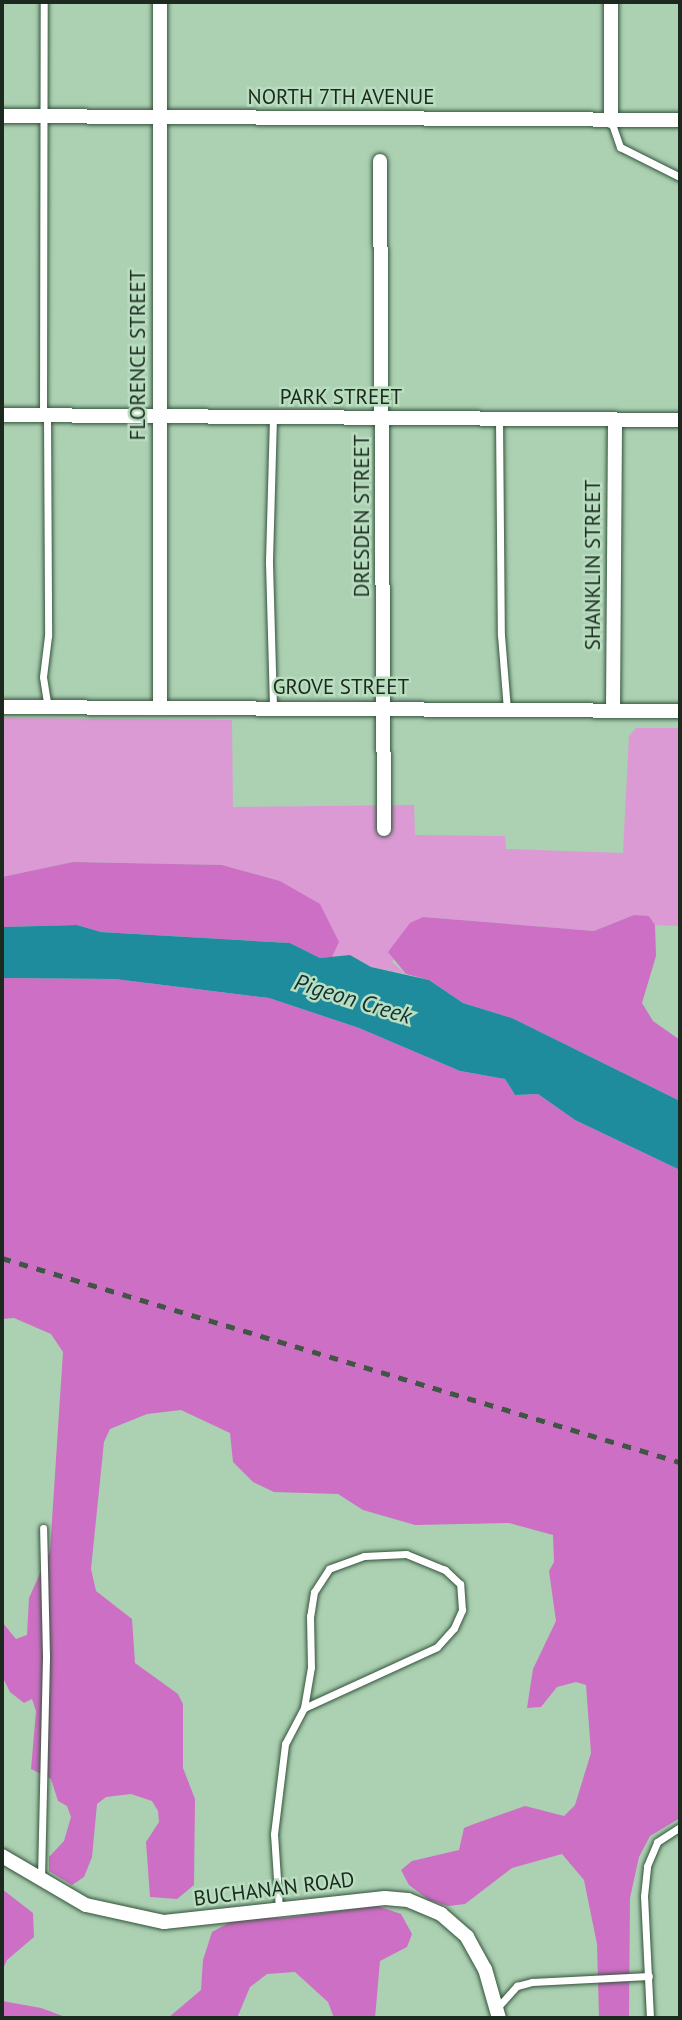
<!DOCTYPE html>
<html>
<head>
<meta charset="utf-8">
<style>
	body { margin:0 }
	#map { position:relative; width:682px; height:2020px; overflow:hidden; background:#acd0b2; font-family:"PT Sans",sans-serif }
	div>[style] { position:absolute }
	.green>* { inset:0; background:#db9ad4 }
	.forest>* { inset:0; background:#cd6fc5 }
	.water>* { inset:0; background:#1e8c9d }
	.roads { filter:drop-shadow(0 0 2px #33543b) drop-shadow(0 0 2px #33543b) }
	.service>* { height:7px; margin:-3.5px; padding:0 3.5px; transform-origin:3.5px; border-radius:3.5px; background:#fff }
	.minor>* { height:14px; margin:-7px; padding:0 7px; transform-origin:7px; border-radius:7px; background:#fff }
	.rail>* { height:4.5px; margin-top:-2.25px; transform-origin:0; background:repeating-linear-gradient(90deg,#415545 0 9px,transparent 0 18px) }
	span { translate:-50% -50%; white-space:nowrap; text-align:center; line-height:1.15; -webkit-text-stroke:5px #b8ddbf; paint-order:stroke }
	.street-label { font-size:21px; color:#1b291e }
	.water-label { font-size:23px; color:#103035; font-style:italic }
	.frame { position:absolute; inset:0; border:4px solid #1b291e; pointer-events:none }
</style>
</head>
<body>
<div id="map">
	<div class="green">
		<div style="clip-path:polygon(2px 718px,232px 720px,233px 807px,414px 805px,415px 835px,505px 836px,506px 849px,623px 853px,629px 736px,636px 728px,680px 728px,680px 926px,655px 925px,649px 916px,634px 915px,594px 931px,423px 917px,392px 962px,406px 974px,371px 967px,350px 955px,332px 957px,339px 942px,280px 881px,222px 865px,73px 862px,2px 877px)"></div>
	</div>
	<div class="forest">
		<div style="clip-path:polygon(73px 862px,222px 865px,280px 881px,320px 904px,339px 942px,332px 957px,320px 958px,290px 943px,101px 932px,77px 925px,2px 927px,2px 877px)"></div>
		<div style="clip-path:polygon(634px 915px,649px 916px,655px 925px,656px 956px,642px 1003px,653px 1021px,680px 1040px,680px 1101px,512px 1018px,463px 1003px,429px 980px,406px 974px,388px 952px,410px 923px,423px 917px,594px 931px)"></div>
		<div style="clip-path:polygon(2px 978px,115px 979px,269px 998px,359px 1028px,460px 1071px,505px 1079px,515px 1095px,538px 1094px,575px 1120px,680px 1170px,680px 1818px,650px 1836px,639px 1857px,630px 1898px,629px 2018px,599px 2018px,597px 1944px,584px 1880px,562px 1854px,512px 1868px,465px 1904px,448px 1906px,429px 1900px,409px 1885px,401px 1870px,412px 1861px,459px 1850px,464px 1828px,474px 1824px,525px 1806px,564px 1816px,575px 1805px,591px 1753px,586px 1685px,576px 1682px,557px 1687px,541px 1707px,527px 1708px,533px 1669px,556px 1621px,549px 1571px,554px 1562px,553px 1535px,509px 1523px,415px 1525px,363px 1510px,338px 1494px,274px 1492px,253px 1482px,233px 1462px,230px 1433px,181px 1410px,147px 1414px,110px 1429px,104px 1442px,91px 1569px,96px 1591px,132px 1619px,135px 1663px,178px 1694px,183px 1704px,183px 1768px,195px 1799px,194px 1885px,177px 1899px,150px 1897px,146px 1842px,159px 1822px,158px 1811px,152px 1801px,131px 1794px,106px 1797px,97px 1804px,92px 1857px,84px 1877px,72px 1885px,49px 1871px,49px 1857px,64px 1841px,71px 1817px,67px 1806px,58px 1801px,51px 1779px,31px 1769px,36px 1711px,32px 1699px,24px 1703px,10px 1692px,2px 1676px,2px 1622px,16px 1639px,27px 1635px,29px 1598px,50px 1551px,63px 1352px,51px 1334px,14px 1318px,2px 1319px)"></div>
		<div style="clip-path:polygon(2px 1889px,33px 1913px,34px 1937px,7px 1960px,2px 1971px)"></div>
		<div style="clip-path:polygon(378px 1906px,401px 1914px,412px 1934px,407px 1947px,380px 1961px,375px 2018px,334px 2018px,328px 2002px,295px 1972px,267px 1974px,250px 1987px,237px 2018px,168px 2018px,201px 1990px,203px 1960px,212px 1932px,238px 1918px,283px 1918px)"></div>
		<div style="clip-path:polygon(2px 2001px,41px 2008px,68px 2018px,2px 2018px)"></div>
	</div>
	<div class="water">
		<div style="clip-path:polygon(77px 925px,101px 932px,290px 943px,320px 958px,350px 955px,371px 967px,429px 980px,463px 1003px,512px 1018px,680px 1101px,680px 1170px,575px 1120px,538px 1094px,515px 1095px,505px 1079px,460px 1071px,359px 1028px,269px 998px,115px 979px,2px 978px,2px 927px)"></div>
	</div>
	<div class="roads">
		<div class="service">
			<div style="left:611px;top:121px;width:28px;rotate:71deg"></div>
			<div style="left:620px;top:147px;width:67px;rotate:26.6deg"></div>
			<div style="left:43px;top:415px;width:413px;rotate:-89.9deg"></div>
			<div style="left:47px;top:415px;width:221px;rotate:89.7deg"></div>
			<div style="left:48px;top:636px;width:41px;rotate:97deg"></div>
			<div style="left:43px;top:677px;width:30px;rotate:81deg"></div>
			<div style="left:273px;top:417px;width:146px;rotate:91.6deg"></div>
			<div style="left:269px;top:563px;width:145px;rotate:88.4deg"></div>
			<div style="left:499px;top:419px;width:216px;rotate:89.5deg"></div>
			<div style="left:501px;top:635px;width:75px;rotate:85.4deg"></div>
			<div style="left:41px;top:1878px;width:222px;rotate:-88.7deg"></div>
			<div style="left:46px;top:1656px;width:128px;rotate:-91.3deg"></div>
			<div style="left:279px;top:1909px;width:75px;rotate:-93.8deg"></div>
			<div style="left:274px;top:1834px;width:91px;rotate:-83deg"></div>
			<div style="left:285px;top:1744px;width:41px;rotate:-62.2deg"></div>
			<div style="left:304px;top:1708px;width:146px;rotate:-24.6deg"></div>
			<div style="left:437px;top:1647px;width:25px;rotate:-48deg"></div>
			<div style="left:454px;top:1628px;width:20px;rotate:-66deg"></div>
			<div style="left:462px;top:1610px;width:26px;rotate:-94deg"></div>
			<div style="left:460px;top:1584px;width:21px;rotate:-137deg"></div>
			<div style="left:445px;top:1570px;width:42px;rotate:-157.7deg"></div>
			<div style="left:406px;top:1554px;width:42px;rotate:177.3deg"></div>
			<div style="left:364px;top:1556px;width:37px;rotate:160deg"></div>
			<div style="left:329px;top:1569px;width:27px;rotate:123deg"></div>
			<div style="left:314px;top:1592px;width:24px;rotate:99deg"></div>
			<div style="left:310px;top:1616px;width:51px;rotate:88.9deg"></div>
			<div style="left:311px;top:1667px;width:42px;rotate:99.7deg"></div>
			<div style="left:497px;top:2008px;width:30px;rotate:-48deg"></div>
			<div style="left:517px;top:1986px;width:16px;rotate:-15deg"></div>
			<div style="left:532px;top:1982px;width:117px;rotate:-2.9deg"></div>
			<div style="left:650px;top:2018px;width:122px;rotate:-92.8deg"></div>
			<div style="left:644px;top:1896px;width:30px;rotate:-84deg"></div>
			<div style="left:647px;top:1866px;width:26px;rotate:-67deg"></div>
			<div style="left:657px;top:1842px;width:27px;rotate:-33deg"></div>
		</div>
		<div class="minor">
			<div style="left:160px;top:2px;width:705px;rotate:90deg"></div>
			<div style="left:611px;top:2px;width:119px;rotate:90deg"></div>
			<div style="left:2px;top:116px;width:678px;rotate:0.34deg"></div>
			<div style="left:380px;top:161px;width:668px;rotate:89.66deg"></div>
			<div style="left:2px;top:415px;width:678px;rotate:0.42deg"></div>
			<div style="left:2px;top:707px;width:678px;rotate:0.34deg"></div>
			<div style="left:613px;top:711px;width:291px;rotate:-89.6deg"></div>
			<div style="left:2px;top:1856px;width:97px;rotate:30.3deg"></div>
			<div style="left:86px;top:1905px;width:80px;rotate:12.3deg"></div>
			<div style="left:164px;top:1922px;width:222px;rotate:-6.2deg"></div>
			<div style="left:385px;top:1898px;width:23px;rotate:5deg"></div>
			<div style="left:408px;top:1900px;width:36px;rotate:23deg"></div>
			<div style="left:441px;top:1914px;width:35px;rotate:41deg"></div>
			<div style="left:467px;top:1937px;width:37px;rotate:61deg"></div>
			<div style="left:485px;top:1969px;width:51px;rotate:74.1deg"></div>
		</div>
	</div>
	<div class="rail">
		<div style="left:2px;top:1258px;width:708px;rotate:16.75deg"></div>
	</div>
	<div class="street-label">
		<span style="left:341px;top:97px">NORTH 7TH AVENUE</span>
		<span style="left:138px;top:355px;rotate:-90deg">FLORENCE STREET</span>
		<span style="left:341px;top:397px">PARK STREET</span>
		<span style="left:362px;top:516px;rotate:-90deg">DRESDEN STREET</span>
		<span style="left:593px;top:565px;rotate:-90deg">SHANKLIN STREET</span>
		<span style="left:341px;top:687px">GROVE STREET</span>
		<span style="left:274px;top:1889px;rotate:-7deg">BUCHANAN ROAD</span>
	</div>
	<div class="water-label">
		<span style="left:353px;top:999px;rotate:17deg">Pigeon Creek</span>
	</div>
	<div class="frame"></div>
</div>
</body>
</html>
